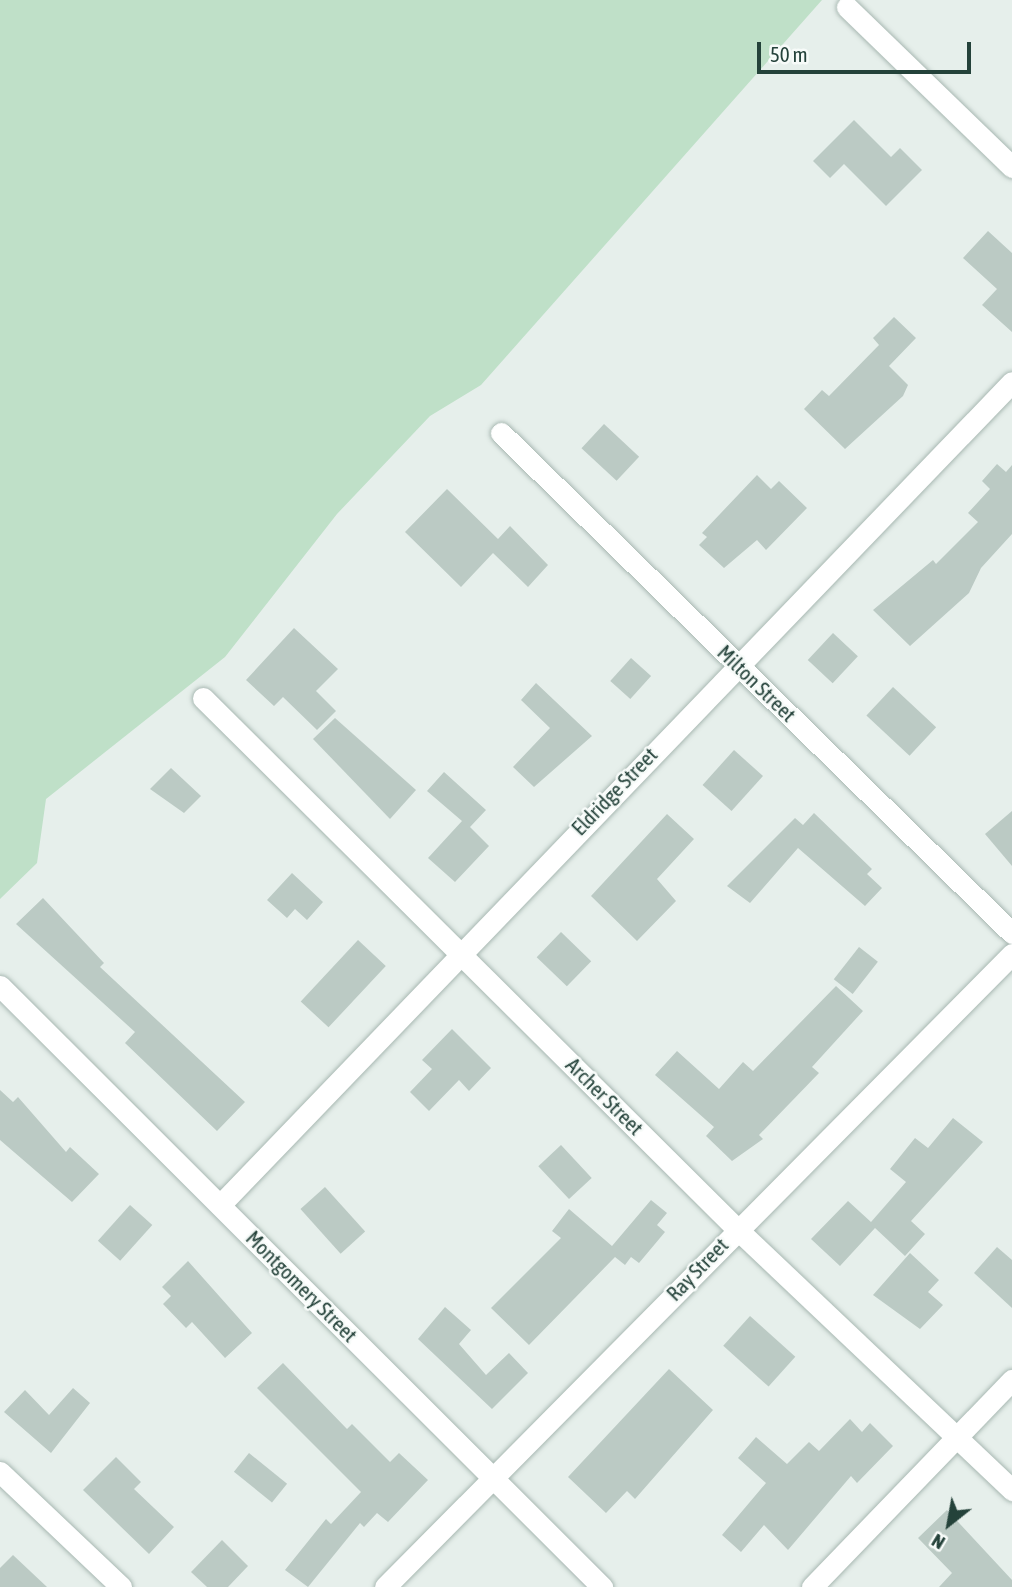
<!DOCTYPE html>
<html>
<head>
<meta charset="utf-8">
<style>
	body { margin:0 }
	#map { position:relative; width:1012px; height:1587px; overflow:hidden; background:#e6efeb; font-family:"Asap Condensed",sans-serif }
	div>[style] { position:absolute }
	.green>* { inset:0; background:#bfe0c8 }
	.building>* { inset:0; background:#bbcac4; transform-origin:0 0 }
	.roads { filter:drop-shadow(0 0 2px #a8b8b2) drop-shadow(0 0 2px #a8b8b2) }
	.minor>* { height:21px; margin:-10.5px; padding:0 10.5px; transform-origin:10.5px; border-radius:10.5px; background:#fff }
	span { translate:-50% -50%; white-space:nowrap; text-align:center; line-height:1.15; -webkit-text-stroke:5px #f7fbf9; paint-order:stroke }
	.street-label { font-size:21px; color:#24423a }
	.north { position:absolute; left:914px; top:1489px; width:70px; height:70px; -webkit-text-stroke:5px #f7fbf9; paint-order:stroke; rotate:211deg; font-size:19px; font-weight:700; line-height:28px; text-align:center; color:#24423a }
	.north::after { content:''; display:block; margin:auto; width:24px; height:32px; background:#24423a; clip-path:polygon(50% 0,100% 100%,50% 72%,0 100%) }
	.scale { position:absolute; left:757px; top:42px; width:214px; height:32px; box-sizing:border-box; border:4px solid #24423a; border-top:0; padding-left:9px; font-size:21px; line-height:24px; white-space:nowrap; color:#24423a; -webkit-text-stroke:5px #f7fbf9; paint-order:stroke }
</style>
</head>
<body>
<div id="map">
	<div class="green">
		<div style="clip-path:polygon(0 0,822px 0,481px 385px,430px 416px,337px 514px,225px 657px,46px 799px,37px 863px,0 899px)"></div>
	</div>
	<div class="building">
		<div style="clip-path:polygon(854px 120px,891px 157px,900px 148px,922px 170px,886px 206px,844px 164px,830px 178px,813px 161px)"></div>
		<div style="clip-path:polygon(988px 231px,1012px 253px,1012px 332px,982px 305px,997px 289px,963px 258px)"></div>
		<div style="clip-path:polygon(894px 317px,916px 338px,889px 366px,908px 385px,903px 396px,845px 449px,804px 409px,822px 390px,829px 396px,879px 345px,873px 338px)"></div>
		<div style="left:604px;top:424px;width:48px;height:33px;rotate:43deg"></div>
		<div style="clip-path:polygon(997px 464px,1006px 472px,1012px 465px,1012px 534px,981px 568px,969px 593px,910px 646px,873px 610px,933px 560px,936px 564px,978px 522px,968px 513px,990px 489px,982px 481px)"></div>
		<div style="clip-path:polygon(757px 475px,771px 489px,779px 481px,807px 508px,766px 550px,757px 540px,724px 568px,699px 545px,707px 537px,702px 533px)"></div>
		<div style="clip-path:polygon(447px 489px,498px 539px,510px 526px,548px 565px,528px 587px,493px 553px,461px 587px,405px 532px)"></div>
		<div style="clip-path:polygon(294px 628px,338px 669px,316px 691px,336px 711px,317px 730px,283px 697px,274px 706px,246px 680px)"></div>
		<div style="left:833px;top:633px;width:34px;height:37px;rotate:43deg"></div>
		<div style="left:631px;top:658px;width:27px;height:31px;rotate:42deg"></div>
		<div style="clip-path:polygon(536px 683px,592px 736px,534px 787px,513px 767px,550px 728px,521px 700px)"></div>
		<div style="left:893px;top:687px;width:59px;height:39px;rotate:43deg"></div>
		<div style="clip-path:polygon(335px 718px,416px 790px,390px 819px,313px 739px)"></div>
		<div style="left:734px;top:750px;width:39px;height:47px;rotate:42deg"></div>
		<div style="clip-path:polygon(171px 768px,201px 796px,184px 813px,150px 789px)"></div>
		<div style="clip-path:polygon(444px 772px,486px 810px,470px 827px,489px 846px,455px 882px,428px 858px,462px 821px,427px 791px)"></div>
		<div style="clip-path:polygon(1012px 811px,1012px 866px,985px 834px)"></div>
		<div style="clip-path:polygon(814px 813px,872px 869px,867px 874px,882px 888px,865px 906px,798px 848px,750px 903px,727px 886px,795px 818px,803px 825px)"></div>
		<div style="clip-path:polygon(667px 814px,694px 839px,657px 879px,676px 901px,637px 941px,591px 896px)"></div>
		<div style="clip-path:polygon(292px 873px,323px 902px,307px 920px,295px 909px,287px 918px,267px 900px)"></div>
		<div style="clip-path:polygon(43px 898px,104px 963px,100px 967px,245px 1102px,217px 1131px,125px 1043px,135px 1032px,16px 924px)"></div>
		<div style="left:561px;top:932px;width:42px;height:35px;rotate:44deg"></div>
		<div style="left:358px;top:940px;width:38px;height:84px;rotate:43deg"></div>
		<div style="left:859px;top:947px;width:24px;height:41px;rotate:38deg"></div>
		<div style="clip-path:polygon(836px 986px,863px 1011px,812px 1067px,819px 1073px,759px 1135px,763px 1139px,732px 1161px,706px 1136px,714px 1127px,655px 1075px,677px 1051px,719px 1089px,743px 1062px,753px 1071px)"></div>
		<div style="clip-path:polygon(452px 1029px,491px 1068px,469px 1091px,459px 1080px,429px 1111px,410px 1092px,432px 1069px,422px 1060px)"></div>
		<div style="clip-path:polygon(0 1090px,13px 1102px,18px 1097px,66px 1152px,70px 1147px,99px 1174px,72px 1202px,0 1140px)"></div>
		<div style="clip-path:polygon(953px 1118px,983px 1142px,911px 1221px,925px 1234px,905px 1256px,875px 1228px,840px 1266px,811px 1239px,848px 1201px,871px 1222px,906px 1182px,890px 1169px,915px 1138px,928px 1148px)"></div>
		<div style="left:561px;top:1145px;width:45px;height:31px;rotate:47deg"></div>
		<div style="left:325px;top:1187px;width:60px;height:33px;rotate:48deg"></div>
		<div style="clip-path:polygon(651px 1200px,667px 1213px,657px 1225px,665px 1232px,639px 1263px,631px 1257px,625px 1265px,615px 1257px,529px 1345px,491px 1308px,561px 1238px,552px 1231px,569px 1209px,612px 1246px)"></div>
		<div style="left:130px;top:1205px;width:30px;height:48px;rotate:42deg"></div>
		<div style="clip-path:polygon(997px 1247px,1012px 1260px,1012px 1308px,974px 1273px)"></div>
		<div style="clip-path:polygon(910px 1253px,939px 1280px,928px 1292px,943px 1305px,920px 1329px,873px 1295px)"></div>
		<div style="clip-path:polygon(188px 1261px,252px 1333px,225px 1358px,192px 1322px,186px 1328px,163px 1304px,171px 1296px,162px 1287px)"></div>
		<div style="clip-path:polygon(445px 1307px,471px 1330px,459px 1344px,486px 1375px,509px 1353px,528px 1373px,492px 1409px,418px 1339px)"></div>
		<div style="left:750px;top:1316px;width:61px;height:40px;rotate:42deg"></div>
		<div style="clip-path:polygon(283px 1363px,347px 1429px,352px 1424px,390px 1462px,399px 1453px,428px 1480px,388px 1522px,377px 1513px,364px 1527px,360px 1523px,308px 1587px,285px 1570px,326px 1519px,331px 1524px,361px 1492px,257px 1388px)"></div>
		<div style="clip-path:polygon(669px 1369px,713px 1410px,635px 1499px,627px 1491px,606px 1513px,568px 1477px)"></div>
		<div style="clip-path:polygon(73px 1388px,90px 1403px,51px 1453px,4px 1412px,25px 1390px,49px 1415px)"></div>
		<div style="clip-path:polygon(850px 1419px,862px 1432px,870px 1423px,893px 1446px,857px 1483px,851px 1476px,788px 1550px,764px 1525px,741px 1552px,722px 1535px,766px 1483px,738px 1458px,756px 1437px,787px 1464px,809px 1442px,819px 1451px)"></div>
		<div style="left:249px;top:1453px;width:49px;height:24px;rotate:39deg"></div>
		<div style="clip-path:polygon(116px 1457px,141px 1482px,134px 1489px,174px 1527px,149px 1554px,83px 1490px)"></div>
		<div style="clip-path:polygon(947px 1510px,1012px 1580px,1012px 1587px,939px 1587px,952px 1573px,918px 1538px)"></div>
		<div style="clip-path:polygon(222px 1540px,248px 1566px,228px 1587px,207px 1587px,191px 1572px)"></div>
		<div style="clip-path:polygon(13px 1555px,47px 1587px,0 1587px,0 1568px)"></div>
	</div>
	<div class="roads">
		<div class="minor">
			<div style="left:847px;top:7px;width:230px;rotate:44.1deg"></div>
			<div style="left:501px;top:433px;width:715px;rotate:44.38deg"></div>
			<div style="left:203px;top:698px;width:752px;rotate:44.84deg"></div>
			<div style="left:736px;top:1228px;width:381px;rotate:43.5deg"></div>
			<div style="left:0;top:986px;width:851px;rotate:44.95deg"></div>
			<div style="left:220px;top:1205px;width:1142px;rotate:-46.1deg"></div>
			<div style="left:0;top:1472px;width:167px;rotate:43.5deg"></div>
			<div style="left:385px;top:1587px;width:891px;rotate:-45.27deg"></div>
			<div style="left:812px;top:1587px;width:288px;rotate:-46deg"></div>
		</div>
	</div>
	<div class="street-label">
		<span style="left:757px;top:683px;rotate:44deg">Milton Street</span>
		<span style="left:614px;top:791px;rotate:-46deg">Eldridge Street</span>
		<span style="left:605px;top:1096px;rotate:45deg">Archer Street</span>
		<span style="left:697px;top:1269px;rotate:-46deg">Ray Street</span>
		<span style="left:302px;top:1286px;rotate:45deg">Montgomery Street</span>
	</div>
	<div class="north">N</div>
	<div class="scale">50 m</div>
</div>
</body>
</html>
